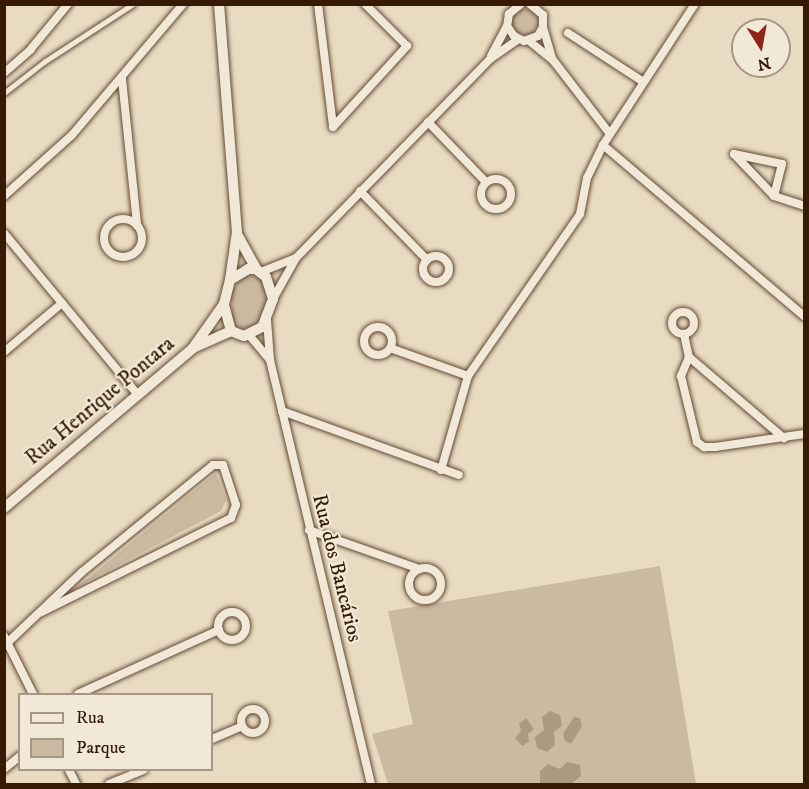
<!DOCTYPE html>
<html>
<head>
<meta charset="utf-8">
<style>
	body { margin:0 }
	#map { position:relative; width:809px; height:789px; overflow:hidden; background:#e9dbc2; font-family:"IM FELL DW Pica",serif }
	div>[style] { position:absolute }
	.green>* { inset:0; background:#cbbaa2 }
	.round { border-radius:50% }
	.water>* { inset:0; background:#ac9982 }
	.roads { filter:drop-shadow(0 0 2px #644a34) drop-shadow(0 0 2px #644a34) }
	.service>* { height:4.5px; margin:-2.25px; padding:0 2.25px; transform-origin:2.25px; border-radius:2.25px; background:#f1e8d7 }
	.minor>* { height:8px; margin:-4px; padding:0 4px; transform-origin:4px; border-radius:4px; background:#f1e8d7 }
	.minor>.ring { margin:-4px; padding:0; box-sizing:content-box; background:none; border:8px solid #f1e8d7; border-radius:50% }
	.tertiary>* { height:10px; margin:-5px; padding:0 5px; transform-origin:5px; border-radius:5px; background:#f1e8d7 }
	span { translate:-50% -50%; white-space:nowrap; text-align:center; line-height:1.15; -webkit-text-stroke:4.5px #f1e8d7; paint-order:stroke }
	.street-label { font-size:21px; color:#371a05 }
	.frame { position:absolute; inset:0; border:6px solid #371a05; pointer-events:none }
	.legend { position:absolute; left:18px; top:693px; width:195px; height:78px; box-sizing:border-box; background:#f1e8d7; border:2px solid #a79683; margin:0; padding:8px 10px; list-style:none; font-size:18px; color:#371a05 }
	.legend li { display:flex; align-items:center; gap:12px; height:30px }
	.legend b { width:30px; border:2px solid #a79683 }
	.north { position:absolute; left:731px; top:18px; width:60px; height:60px; box-sizing:border-box; background:#f1e8d7; border:2px solid #a79683; border-radius:50%; rotate:169deg; font-size:16px; font-weight:700; line-height:24px; text-align:center; color:#371a05 }
	.north::after { content:''; display:block; margin:auto; width:21px; height:27px; background:#8f2418; clip-path:polygon(50% 0,100% 100%,50% 72%,0 100%) }
</style>
</head>
<body>
<div id="map">
	<div class="green">
		<div class="round" style="left:512px;top:9px;width:26px;height:26px"></div>
		<div style="clip-path:polygon(259px 275px,267px 290px,267px 300px,260px 319px,253px 326px,242px 329px,232px 322px,231px 292px,243px 276px)"></div>
		<div style="clip-path:polygon(216px 473px,226px 500px,221px 511px,80px 585px)"></div>
		<div style="clip-path:polygon(660px 566px,696px 784px,388px 784px,372px 734px,413px 724px,388px 611px)"></div>
	</div>
	<div class="water">
		<div style="clip-path:polygon(550px 711px,560px 715px,562px 726px,554px 732px,555px 745px,547px 752px,537px 748px,535px 737px,544px 730px,542px 717px)"></div>
		<div style="clip-path:polygon(574px 717px,580px 718px,582px 726px,571px 744px,565px 741px,563px 734px)"></div>
		<div style="clip-path:polygon(526px 718px,534px 729px,528px 734px,529px 742px,522px 746px,515px 738px,521px 731px,519px 724px)"></div>
		<div style="clip-path:polygon(567px 762px,580px 765px,581px 776px,571px 784px,540px 784px,540px 771px,548px 764px,560px 769px)"></div>
	</div>
	<div class="roads">
		<div class="service">
			<div style="left:4px;top:93px;width:51px;rotate:-37.8deg"></div>
			<div style="left:44px;top:62px;width:106px;rotate:-33.1deg"></div>
		</div>
		<div class="minor">
			<div style="left:318px;top:4px;width:124px;rotate:83deg"></div>
			<div style="left:521px;top:4px;width:16px;rotate:140deg"></div>
			<div style="left:509px;top:14px;width:12px;rotate:99deg"></div>
			<div style="left:507px;top:26px;width:12px;rotate:55deg"></div>
			<div style="left:514px;top:36px;width:11px;rotate:27deg"></div>
			<div style="left:524px;top:41px;width:15px;rotate:-20deg"></div>
			<div style="left:538px;top:36px;width:10px;rotate:-61deg"></div>
			<div style="left:543px;top:27px;width:12px;rotate:-90deg"></div>
			<div style="left:543px;top:15px;width:17px;rotate:-140deg"></div>
			<div style="left:543px;top:27px;width:33px;rotate:74deg"></div>
			<div style="left:568px;top:33px;width:88px;rotate:33deg"></div>
			<div style="left:528px;top:40px;width:32px;rotate:39deg"></div>
			<div style="left:553px;top:60px;width:93px;rotate:52.4deg"></div>
			<div style="left:491px;top:56px;width:34px;rotate:-62deg"></div>
			<div style="left:4px;top:73px;width:35px;rotate:-41deg"></div>
			<div style="left:30px;top:50px;width:60px;rotate:-50.4deg"></div>
			<div style="left:122px;top:79px;width:147px;rotate:84.1deg"></div>
			<div style="left:428px;top:122px;width:83px;rotate:46deg"></div>
			<div style="left:333px;top:127px;width:110px;rotate:-47.6deg"></div>
			<div style="left:407px;top:46px;width:59px;rotate:-135deg"></div>
			<div style="left:603px;top:145px;width:264px;rotate:40.4deg"></div>
			<div style="left:734px;top:154px;width:49px;rotate:11.8deg"></div>
			<div style="left:782px;top:164px;width:33px;rotate:104deg"></div>
			<div style="left:774px;top:196px;width:58px;rotate:-133.6deg"></div>
			<div class="ring" style="left:481px;top:179px;width:22px;height:22px"></div>
			<div style="left:360px;top:191px;width:96px;rotate:45.8deg"></div>
			<div style="left:4px;top:196px;width:91px;rotate:-41.9deg"></div>
			<div style="left:72px;top:135px;width:172px;rotate:-49.7deg"></div>
			<div style="left:774px;top:196px;width:32px;rotate:18deg"></div>
			<div class="ring" style="left:104px;top:219px;width:30px;height:30px"></div>
			<div style="left:4px;top:233px;width:209px;rotate:50.4deg"></div>
			<div class="ring" style="left:423px;top:256px;width:18px;height:18px"></div>
			<div style="left:261px;top:272px;width:37px;rotate:-22deg"></div>
			<div style="left:273px;top:299px;width:47px;rotate:-60.7deg"></div>
			<div style="left:296px;top:258px;width:278px;rotate:-45.7deg"></div>
			<div style="left:490px;top:59px;width:35px;rotate:-35deg"></div>
			<div class="ring" style="left:672px;top:312px;width:14px;height:14px"></div>
			<div style="left:267px;top:320px;width:40px;rotate:85.7deg"></div>
			<div style="left:270px;top:360px;width:436px;rotate:76.6deg"></div>
			<div class="ring" style="left:364px;top:327px;width:20px;height:20px"></div>
			<div style="left:684px;top:334px;width:24px;rotate:78deg"></div>
			<div style="left:689px;top:357px;width:21px;rotate:113deg"></div>
			<div style="left:681px;top:376px;width:68px;rotate:76.4deg"></div>
			<div style="left:697px;top:442px;width:9px;rotate:36deg"></div>
			<div style="left:704px;top:447px;width:11px"></div>
			<div style="left:715px;top:447px;width:90px;rotate:-8.3deg"></div>
			<div style="left:249px;top:335px;width:33px;rotate:50deg"></div>
			<div style="left:390px;top:348px;width:83px;rotate:19.7deg"></div>
			<div style="left:4px;top:352px;width:76px;rotate:-40.2deg"></div>
			<div style="left:689px;top:357px;width:125px;rotate:40.5deg"></div>
			<div style="left:282px;top:411px;width:188px;rotate:19.9deg"></div>
			<div style="left:441px;top:470px;width:98px;rotate:-74deg"></div>
			<div style="left:468px;top:376px;width:197px;rotate:-55.3deg"></div>
			<div style="left:580px;top:214px;width:37px;rotate:-79deg"></div>
			<div style="left:587px;top:178px;width:37px;rotate:-64deg"></div>
			<div style="left:603px;top:145px;width:168px;rotate:-56.9deg"></div>
			<div style="left:309px;top:530px;width:117px;rotate:19.5deg"></div>
			<div class="ring" style="left:409px;top:568px;width:24px;height:24px"></div>
			<div class="ring" style="left:218px;top:612px;width:20px;height:20px"></div>
			<div style="left:4px;top:636px;width:65px;rotate:63.4deg"></div>
			<div style="left:4px;top:646px;width:108px;rotate:-43.5deg"></div>
			<div style="left:82px;top:572px;width:169px;rotate:-39.2deg"></div>
			<div style="left:213px;top:465px;width:10px"></div>
			<div style="left:223px;top:465px;width:42px;rotate:72deg"></div>
			<div style="left:236px;top:505px;width:14px;rotate:111deg"></div>
			<div style="left:231px;top:518px;width:213px;rotate:153.6deg"></div>
			<div style="left:78px;top:694px;width:155px;rotate:-24.4deg"></div>
			<div class="ring" style="left:241px;top:709px;width:16px;height:16px"></div>
			<div style="left:212px;top:739px;width:33px;rotate:-23deg"></div>
			<div style="left:4px;top:769px;width:21px;rotate:-39deg"></div>
			<div style="left:69px;top:770px;width:16px;rotate:63deg"></div>
			<div style="left:109px;top:784px;width:37px;rotate:-22deg"></div>
		</div>
		<div class="tertiary">
			<div style="left:219px;top:4px;width:229px;rotate:85.5deg"></div>
			<div style="left:237px;top:232px;width:49px;rotate:98.3deg"></div>
			<div style="left:238px;top:236px;width:38px;rotate:61deg"></div>
			<div style="left:248px;top:269px;width:8px"></div>
			<div style="left:256px;top:269px;width:13px;rotate:39deg"></div>
			<div style="left:266px;top:277px;width:23px;rotate:72deg"></div>
			<div style="left:273px;top:299px;width:30px;rotate:111deg"></div>
			<div style="left:262px;top:327px;width:20px;rotate:153deg"></div>
			<div style="left:244px;top:336px;width:14px;rotate:-159deg"></div>
			<div style="left:231px;top:331px;width:28px;rotate:-105deg"></div>
			<div style="left:224px;top:304px;width:25px;rotate:-76deg"></div>
			<div style="left:230px;top:280px;width:21px;rotate:-31deg"></div>
			<div style="left:193px;top:348px;width:54px;rotate:-54.8deg"></div>
			<div style="left:4px;top:508px;width:248px;rotate:-40.2deg"></div>
			<div style="left:193px;top:348px;width:42px;rotate:-24.1deg"></div>
		</div>
	</div>
	<div class="street-label">
		<span style="left:100px;top:401px;rotate:-40deg">Rua Henrique Pontara</span>
		<span style="left:337px;top:568px;rotate:76deg">Rua dos Bancários</span>
	</div>
	<div class="frame"></div>
	<ul class="legend">
	<li><b style="height:8px;background:#f1e8d7"></b>Rua</li>
	<li><b style="height:16px;background:#cbbaa2"></b>Parque</li>
	</ul>
	<div class="north">N</div>
</div>
</body>
</html>
